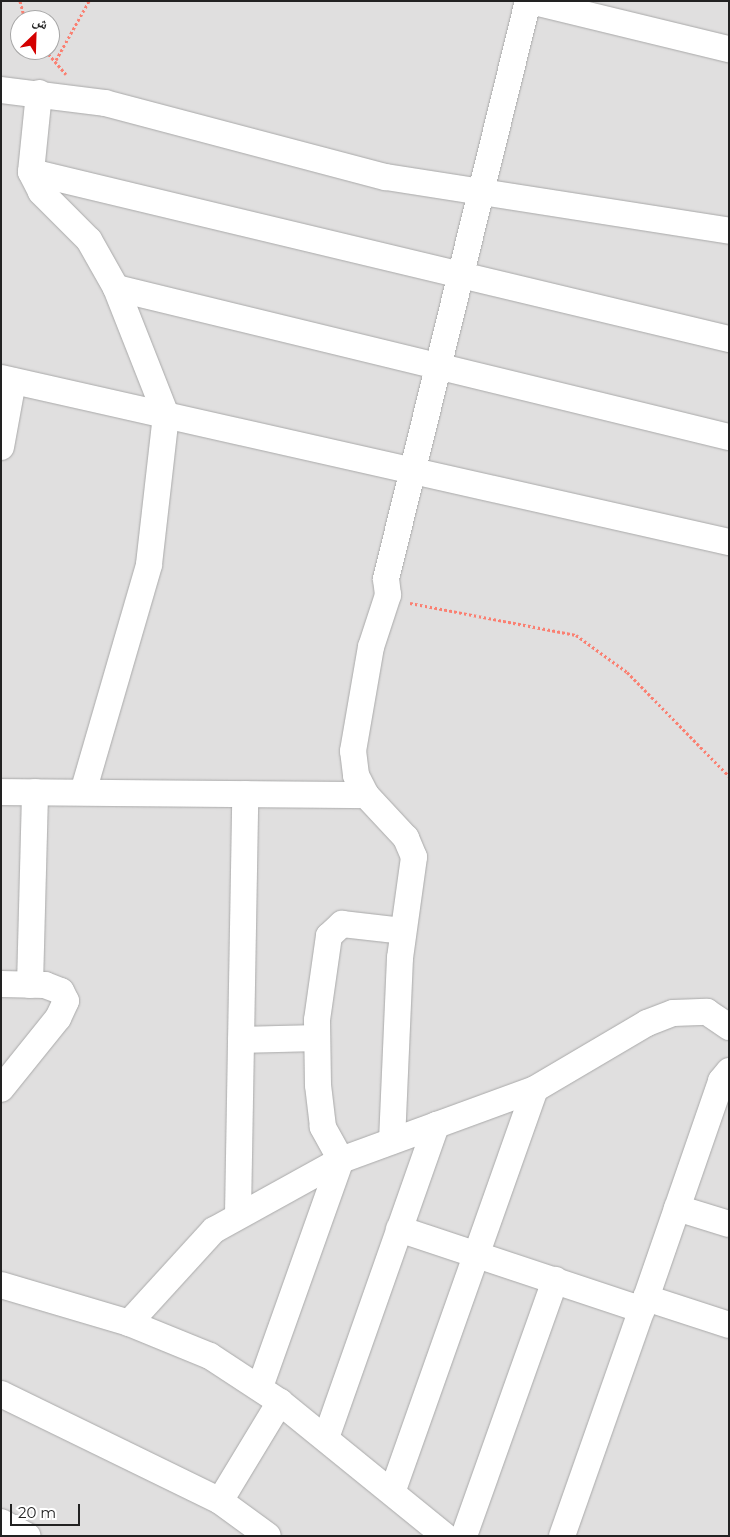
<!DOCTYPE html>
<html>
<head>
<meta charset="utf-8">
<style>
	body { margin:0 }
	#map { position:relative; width:730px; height:1537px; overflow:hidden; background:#f2efe9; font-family:Montserrat,"Noto Naskh Arabic",sans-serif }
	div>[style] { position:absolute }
	.residential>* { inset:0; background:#e0dfdf }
	.path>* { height:3px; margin-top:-1.5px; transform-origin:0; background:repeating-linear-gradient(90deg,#fa8072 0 2.5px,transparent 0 5px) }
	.roads { filter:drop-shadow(0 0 1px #a9a9a9) drop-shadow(0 0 1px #a9a9a9) }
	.minor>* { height:26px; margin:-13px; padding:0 13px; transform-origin:13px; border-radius:13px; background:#fff }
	span { translate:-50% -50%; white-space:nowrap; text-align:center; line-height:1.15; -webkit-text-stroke:4.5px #fff; paint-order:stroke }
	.frame { position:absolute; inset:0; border:2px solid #222; pointer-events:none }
	.north { position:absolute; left:10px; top:10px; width:50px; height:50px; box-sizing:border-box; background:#fff; border:1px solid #a7a7a7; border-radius:50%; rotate:24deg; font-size:14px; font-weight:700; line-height:20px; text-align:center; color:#222 }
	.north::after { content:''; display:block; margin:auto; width:18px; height:22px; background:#d40000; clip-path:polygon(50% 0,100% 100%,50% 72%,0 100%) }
	.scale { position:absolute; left:10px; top:1504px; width:70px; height:22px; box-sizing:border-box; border:2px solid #222; border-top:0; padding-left:6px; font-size:15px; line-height:18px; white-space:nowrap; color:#222; -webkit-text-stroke:4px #fff; paint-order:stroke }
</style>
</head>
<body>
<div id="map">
	<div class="residential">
		<div style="clip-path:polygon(evenodd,1px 1px,729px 1px,729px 1536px,1px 1536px,1px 1px,20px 20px,50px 20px,50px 50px,20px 50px,20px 20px)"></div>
	</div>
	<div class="path">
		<div style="left:20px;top:1px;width:20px;rotate:75deg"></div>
		<div style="left:45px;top:50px;width:32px;rotate:49deg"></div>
		<div style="left:56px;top:60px;width:68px;rotate:-60.8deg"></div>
		<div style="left:410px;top:603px;width:169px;rotate:10.9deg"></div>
		<div style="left:576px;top:635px;width:63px;rotate:36deg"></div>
		<div style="left:627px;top:672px;width:146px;rotate:45.6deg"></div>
	</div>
	<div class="roads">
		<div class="minor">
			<div style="left:530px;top:1px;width:205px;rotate:13.6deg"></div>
			<div style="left:1px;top:90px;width:105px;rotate:7.1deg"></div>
			<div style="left:105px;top:103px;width:291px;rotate:14.8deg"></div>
			<div style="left:386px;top:177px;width:347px;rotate:8.9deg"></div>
			<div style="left:39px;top:93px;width:79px;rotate:95.8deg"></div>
			<div style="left:31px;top:172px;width:22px;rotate:63deg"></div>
			<div style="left:41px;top:192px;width:68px;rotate:45deg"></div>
			<div style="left:89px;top:240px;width:55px;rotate:60.6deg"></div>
			<div style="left:116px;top:288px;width:136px;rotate:68.5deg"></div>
			<div style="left:166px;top:415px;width:151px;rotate:96.5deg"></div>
			<div style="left:149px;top:565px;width:236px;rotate:106.2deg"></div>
			<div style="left:31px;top:172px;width:718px;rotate:13.46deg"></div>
			<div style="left:116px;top:288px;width:631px;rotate:13.66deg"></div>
			<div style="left:1px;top:378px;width:746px;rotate:12.7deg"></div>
			<div style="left:1px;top:447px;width:67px;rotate:-79.7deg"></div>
			<div style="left:1px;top:792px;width:365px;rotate:0.5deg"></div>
			<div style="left:1px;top:984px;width:44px;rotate:1.3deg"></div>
			<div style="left:45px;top:985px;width:17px;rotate:21deg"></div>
			<div style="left:61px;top:991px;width:11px;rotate:63deg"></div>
			<div style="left:66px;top:1001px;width:19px;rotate:115deg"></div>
			<div style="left:58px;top:1018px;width:91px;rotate:128.8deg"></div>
			<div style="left:30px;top:985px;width:193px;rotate:-88.5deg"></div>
			<div style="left:241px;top:1040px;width:75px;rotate:-1.5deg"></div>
			<div style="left:392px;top:1141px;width:183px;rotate:-87.5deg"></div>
			<div style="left:400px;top:958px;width:102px;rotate:-82.1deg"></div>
			<div style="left:414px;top:857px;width:21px;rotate:-113deg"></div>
			<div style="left:406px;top:838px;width:59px;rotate:-132.9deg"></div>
			<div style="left:366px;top:795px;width:22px;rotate:-117deg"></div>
			<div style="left:356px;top:775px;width:24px;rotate:-97deg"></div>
			<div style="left:353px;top:751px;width:106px;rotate:-80.2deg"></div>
			<div style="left:371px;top:647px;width:55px;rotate:-71.9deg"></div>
			<div style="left:388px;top:595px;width:16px;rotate:-97deg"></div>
			<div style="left:386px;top:579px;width:595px;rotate:-76.2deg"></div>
			<div style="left:677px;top:1208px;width:54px;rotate:17.1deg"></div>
			<div style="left:238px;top:1214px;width:420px;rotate:-89deg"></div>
			<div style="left:399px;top:1229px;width:256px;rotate:18.4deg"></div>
			<div style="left:1px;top:1285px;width:134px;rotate:16.5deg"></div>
			<div style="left:129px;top:1323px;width:87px;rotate:22.2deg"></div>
			<div style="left:210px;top:1356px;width:84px;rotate:33.3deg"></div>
			<div style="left:280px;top:1402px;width:213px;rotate:39.1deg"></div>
			<div style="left:646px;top:1298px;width:230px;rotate:-70.9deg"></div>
			<div style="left:721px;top:1081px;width:13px;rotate:-51deg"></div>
			<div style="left:129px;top:1323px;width:126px;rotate:-47.6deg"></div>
			<div style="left:214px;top:1230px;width:145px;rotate:-28.9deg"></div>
			<div style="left:341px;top:1160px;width:207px;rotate:-20.1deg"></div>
			<div style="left:535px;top:1089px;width:130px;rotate:-30.5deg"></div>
			<div style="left:647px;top:1023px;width:28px;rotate:-21deg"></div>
			<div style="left:673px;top:1013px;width:34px;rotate:-2deg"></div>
			<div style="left:707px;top:1012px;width:27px;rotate:34deg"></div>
			<div style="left:260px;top:1387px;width:241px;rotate:-70.4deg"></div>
			<div style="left:341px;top:1160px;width:38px;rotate:-119deg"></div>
			<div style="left:323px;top:1127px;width:42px;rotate:-96.8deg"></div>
			<div style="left:318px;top:1085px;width:65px;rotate:-90.9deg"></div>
			<div style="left:317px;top:1020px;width:85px;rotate:-81.9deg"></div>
			<div style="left:329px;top:936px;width:18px;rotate:-43deg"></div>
			<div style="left:342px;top:924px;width:61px;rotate:6.5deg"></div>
			<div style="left:1px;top:1394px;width:244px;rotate:26deg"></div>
			<div style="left:220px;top:1501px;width:59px;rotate:36.1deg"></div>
			<div style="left:326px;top:1438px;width:332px;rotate:-70.6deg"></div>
			<div style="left:393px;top:1490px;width:425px;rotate:-70.5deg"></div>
			<div style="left:220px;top:1501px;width:116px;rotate:-58.8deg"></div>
			<div style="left:1px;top:1522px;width:30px;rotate:28deg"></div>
			<div style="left:464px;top:1536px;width:272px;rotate:-70.4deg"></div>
			<div style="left:562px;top:1536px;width:252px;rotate:-70.6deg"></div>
			<div style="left:646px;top:1298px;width:87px;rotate:18deg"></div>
		</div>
	</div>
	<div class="frame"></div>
	<div class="north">ش</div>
	<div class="scale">20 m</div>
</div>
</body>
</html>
